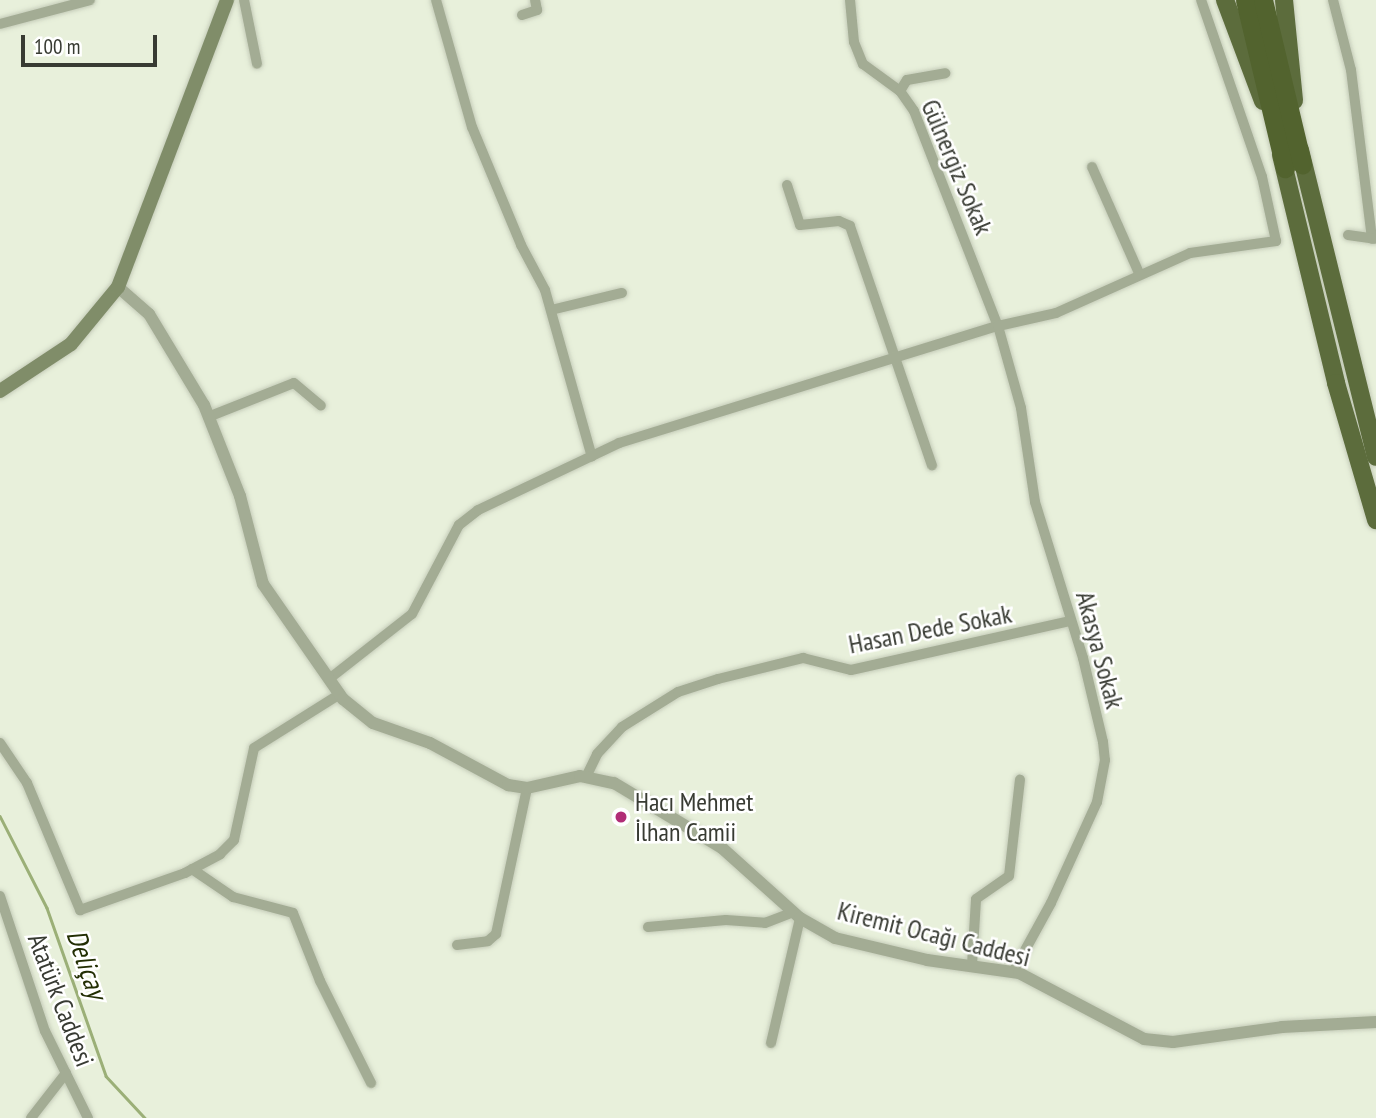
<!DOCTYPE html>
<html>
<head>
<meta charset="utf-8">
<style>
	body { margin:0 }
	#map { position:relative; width:1376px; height:1118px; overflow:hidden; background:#e8f0db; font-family:"PT Sans Narrow",sans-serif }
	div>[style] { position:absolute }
	.stream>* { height:2.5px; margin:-1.25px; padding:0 1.25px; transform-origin:1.25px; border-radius:1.25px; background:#9baf77 }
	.roads { filter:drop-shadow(0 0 2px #c5ccb9) drop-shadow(0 0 2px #c5ccb9) }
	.minor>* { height:10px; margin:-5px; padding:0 5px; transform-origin:5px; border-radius:5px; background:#a3ac94 }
	.tertiary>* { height:12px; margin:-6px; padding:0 6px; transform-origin:6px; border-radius:6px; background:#a3ac94 }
	.secondary>* { height:14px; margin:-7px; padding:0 7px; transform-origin:7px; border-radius:7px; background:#808d69 }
	.trunk>* { height:18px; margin:-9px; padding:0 9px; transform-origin:9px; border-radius:9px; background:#5c6c3c }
	.motorway>* { height:19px; margin:-9.5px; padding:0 9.5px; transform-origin:9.5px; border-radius:9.5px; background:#52632e }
	.dots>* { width:19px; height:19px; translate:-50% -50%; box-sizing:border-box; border:4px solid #fff; border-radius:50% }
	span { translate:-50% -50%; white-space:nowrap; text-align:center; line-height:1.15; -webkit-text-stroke:5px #fff; paint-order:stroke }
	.street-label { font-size:26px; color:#383b33 }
	.poi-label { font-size:26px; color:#383b33 }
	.left { translate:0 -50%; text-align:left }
	.water-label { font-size:28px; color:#222e03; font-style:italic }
	.scale { position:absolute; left:21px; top:35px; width:136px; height:32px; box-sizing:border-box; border:4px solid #383b33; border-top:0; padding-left:9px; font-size:21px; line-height:24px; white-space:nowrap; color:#383b33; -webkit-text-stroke:5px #fff; paint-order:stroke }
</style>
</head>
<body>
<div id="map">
	<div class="stream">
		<div style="left:0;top:816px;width:103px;rotate:62.9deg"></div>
		<div style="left:47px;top:908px;width:178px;rotate:70.6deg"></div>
		<div style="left:106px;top:1076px;width:57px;rotate:47.1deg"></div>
	</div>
	<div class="roads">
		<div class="minor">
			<div style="left:244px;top:0;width:65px;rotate:78.5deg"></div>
			<div style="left:436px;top:0;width:132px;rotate:74.2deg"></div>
			<div style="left:472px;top:127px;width:128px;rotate:67.4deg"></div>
			<div style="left:521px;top:245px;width:51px;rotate:61.9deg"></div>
			<div style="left:545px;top:290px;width:173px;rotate:74.3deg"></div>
			<div style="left:850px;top:0;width:42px;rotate:84.6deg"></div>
			<div style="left:854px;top:42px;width:24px;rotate:68deg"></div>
			<div style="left:863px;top:64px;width:46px;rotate:36.1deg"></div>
			<div style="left:900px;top:91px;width:24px;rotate:55deg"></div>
			<div style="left:914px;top:111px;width:231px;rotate:68.7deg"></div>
			<div style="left:998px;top:326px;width:85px;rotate:74.3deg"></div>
			<div style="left:1021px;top:408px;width:95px;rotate:81.5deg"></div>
			<div style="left:1035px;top:502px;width:163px;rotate:72.9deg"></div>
			<div style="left:1083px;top:658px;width:86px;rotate:76.6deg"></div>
			<div style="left:1103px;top:742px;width:18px;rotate:84deg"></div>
			<div style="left:1105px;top:760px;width:43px;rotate:100.8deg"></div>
			<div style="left:1097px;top:802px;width:111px;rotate:114.5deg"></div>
			<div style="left:1051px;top:903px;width:79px;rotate:118.8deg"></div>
			<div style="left:1333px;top:0;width:72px;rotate:75.6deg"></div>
			<div style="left:1351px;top:70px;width:170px;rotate:82.9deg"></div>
			<div style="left:522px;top:15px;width:16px;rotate:-18deg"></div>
			<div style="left:537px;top:10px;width:10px;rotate:-101deg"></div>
			<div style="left:0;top:24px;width:93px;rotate:-14.9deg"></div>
			<div style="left:900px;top:91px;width:13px;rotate:-58deg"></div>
			<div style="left:907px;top:80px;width:39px;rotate:-10deg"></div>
			<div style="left:1092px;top:167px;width:116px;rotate:66.1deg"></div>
			<div style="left:787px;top:185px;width:42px;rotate:72deg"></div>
			<div style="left:800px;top:225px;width:39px;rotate:-6deg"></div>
			<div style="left:839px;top:221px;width:12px;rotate:24deg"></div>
			<div style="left:850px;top:226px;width:253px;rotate:71.1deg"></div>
			<div style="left:1348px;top:235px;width:27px;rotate:8deg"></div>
			<div style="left:551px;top:310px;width:73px;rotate:-13.5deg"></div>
			<div style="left:208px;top:417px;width:92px;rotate:-21.6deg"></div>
			<div style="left:294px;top:383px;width:35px;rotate:40deg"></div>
			<div style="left:329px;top:679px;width:105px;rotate:-38.1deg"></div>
			<div style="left:412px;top:614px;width:101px;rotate:-62.2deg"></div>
			<div style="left:459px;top:525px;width:24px;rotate:-38deg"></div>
			<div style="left:478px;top:510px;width:156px;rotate:-25.4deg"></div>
			<div style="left:619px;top:443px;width:397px;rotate:-17.2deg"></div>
			<div style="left:998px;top:326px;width:59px;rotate:-12.6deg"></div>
			<div style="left:1056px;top:313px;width:147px;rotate:-24.1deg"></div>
			<div style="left:1190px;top:253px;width:87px;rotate:-7.9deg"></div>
			<div style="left:1276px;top:241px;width:66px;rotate:-102.3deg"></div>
			<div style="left:1262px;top:177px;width:187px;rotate:-109deg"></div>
			<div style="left:0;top:743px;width:48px;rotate:56deg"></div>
			<div style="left:27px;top:783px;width:138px;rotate:67.3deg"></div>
			<div style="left:80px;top:910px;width:111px;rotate:-19.4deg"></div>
			<div style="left:185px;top:873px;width:40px;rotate:-28deg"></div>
			<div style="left:220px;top:854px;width:20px;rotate:-45deg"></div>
			<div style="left:234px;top:840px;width:94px;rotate:-77.7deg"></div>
			<div style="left:254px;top:748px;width:102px;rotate:-32.1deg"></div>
			<div style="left:586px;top:777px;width:25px;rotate:-64deg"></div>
			<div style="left:597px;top:754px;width:37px;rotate:-47deg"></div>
			<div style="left:622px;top:727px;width:66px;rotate:-32deg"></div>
			<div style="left:678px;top:692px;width:42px;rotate:-18deg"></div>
			<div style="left:718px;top:679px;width:88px;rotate:-13.9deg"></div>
			<div style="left:803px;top:658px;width:49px;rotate:14deg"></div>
			<div style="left:851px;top:670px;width:225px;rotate:-12.6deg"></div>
			<div style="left:192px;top:869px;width:50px;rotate:34.3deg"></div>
			<div style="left:233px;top:897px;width:62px;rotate:14.9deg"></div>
			<div style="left:293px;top:913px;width:73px;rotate:68.3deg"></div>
			<div style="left:320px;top:981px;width:114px;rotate:63.4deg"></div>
			<div style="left:0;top:896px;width:142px;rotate:71.6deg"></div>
			<div style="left:45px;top:1031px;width:97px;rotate:63.7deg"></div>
			<div style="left:648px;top:927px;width:78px;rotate:-5.1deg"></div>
			<div style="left:726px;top:920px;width:39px;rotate:4deg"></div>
			<div style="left:765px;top:923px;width:31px;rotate:-21deg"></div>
			<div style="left:457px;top:945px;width:31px;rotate:-7deg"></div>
			<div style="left:488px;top:941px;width:11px;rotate:-41deg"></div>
			<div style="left:496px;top:934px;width:149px;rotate:-78deg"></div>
			<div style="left:972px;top:965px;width:66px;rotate:-86.5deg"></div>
			<div style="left:976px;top:899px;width:40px;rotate:-34.9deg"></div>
			<div style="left:1009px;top:876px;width:97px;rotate:-83.5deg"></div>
			<div style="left:771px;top:1043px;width:128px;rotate:-76.9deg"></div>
			<div style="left:31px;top:1118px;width:57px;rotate:-52.1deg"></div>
		</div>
		<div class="tertiary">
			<div style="left:118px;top:287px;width:41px;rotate:41.1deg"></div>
			<div style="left:149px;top:314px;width:106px;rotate:58.9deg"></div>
			<div style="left:204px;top:405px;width:98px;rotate:68.4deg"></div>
			<div style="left:240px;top:496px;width:91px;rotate:75.4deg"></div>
			<div style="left:263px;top:584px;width:140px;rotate:55.2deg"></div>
			<div style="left:343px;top:699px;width:38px;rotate:39deg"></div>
			<div style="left:373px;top:723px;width:60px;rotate:19.3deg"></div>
			<div style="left:430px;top:743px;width:89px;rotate:28.3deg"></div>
			<div style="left:508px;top:785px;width:19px;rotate:9deg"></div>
			<div style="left:527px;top:788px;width:54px;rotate:-12.8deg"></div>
			<div style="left:580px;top:776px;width:35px;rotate:12deg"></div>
			<div style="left:614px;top:783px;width:126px;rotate:31deg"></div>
			<div style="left:722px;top:848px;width:105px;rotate:41.9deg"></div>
			<div style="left:800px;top:918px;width:40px;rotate:29.7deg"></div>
			<div style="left:835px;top:938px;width:95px;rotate:13.4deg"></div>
			<div style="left:927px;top:960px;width:93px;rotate:8deg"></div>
			<div style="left:1019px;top:973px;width:141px;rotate:27.8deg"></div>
			<div style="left:1144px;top:1039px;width:29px;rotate:6deg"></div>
			<div style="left:1173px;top:1042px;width:110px;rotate:-7.8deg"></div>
			<div style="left:1282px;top:1027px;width:94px;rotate:-3deg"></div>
		</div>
		<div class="secondary">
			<div style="left:0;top:391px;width:85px;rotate:-33.5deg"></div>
			<div style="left:71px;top:344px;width:74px;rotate:-50.5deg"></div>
			<div style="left:118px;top:287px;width:307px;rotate:-69.2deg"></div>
		</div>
		<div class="trunk">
			<div style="left:1225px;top:0;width:108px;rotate:69.4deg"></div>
			<div style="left:1284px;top:0;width:101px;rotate:84.3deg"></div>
			<div style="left:1300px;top:150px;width:316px;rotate:76.1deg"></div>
			<div style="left:1281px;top:155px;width:235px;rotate:76.4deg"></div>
			<div style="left:1336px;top:383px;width:143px;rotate:73.7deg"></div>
		</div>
		<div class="motorway">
			<div style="left:1245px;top:0;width:173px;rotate:76.6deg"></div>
			<div style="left:1263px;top:0;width:169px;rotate:76.6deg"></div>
		</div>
	</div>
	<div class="dots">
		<div style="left:621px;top:817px;background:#b12d76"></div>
	</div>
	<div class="street-label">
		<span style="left:957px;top:167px;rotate:67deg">Gülnergiz Sokak</span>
		<span style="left:930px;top:629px;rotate:-11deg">Hasan Dede Sokak</span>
		<span style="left:1100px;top:650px;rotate:75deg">Akasya Sokak</span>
		<span style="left:934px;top:934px;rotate:14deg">Kiremit Ocağı Caddesi</span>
		<span style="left:61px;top:1000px;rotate:69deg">Atatürk Caddesi</span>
	</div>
	<div class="poi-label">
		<span class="left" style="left:635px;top:817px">Hacı Mehmet<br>İlhan Camii</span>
	</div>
	<div class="water-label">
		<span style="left:87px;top:964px;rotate:71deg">Deliçay</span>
	</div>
	<div class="scale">100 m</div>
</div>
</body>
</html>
